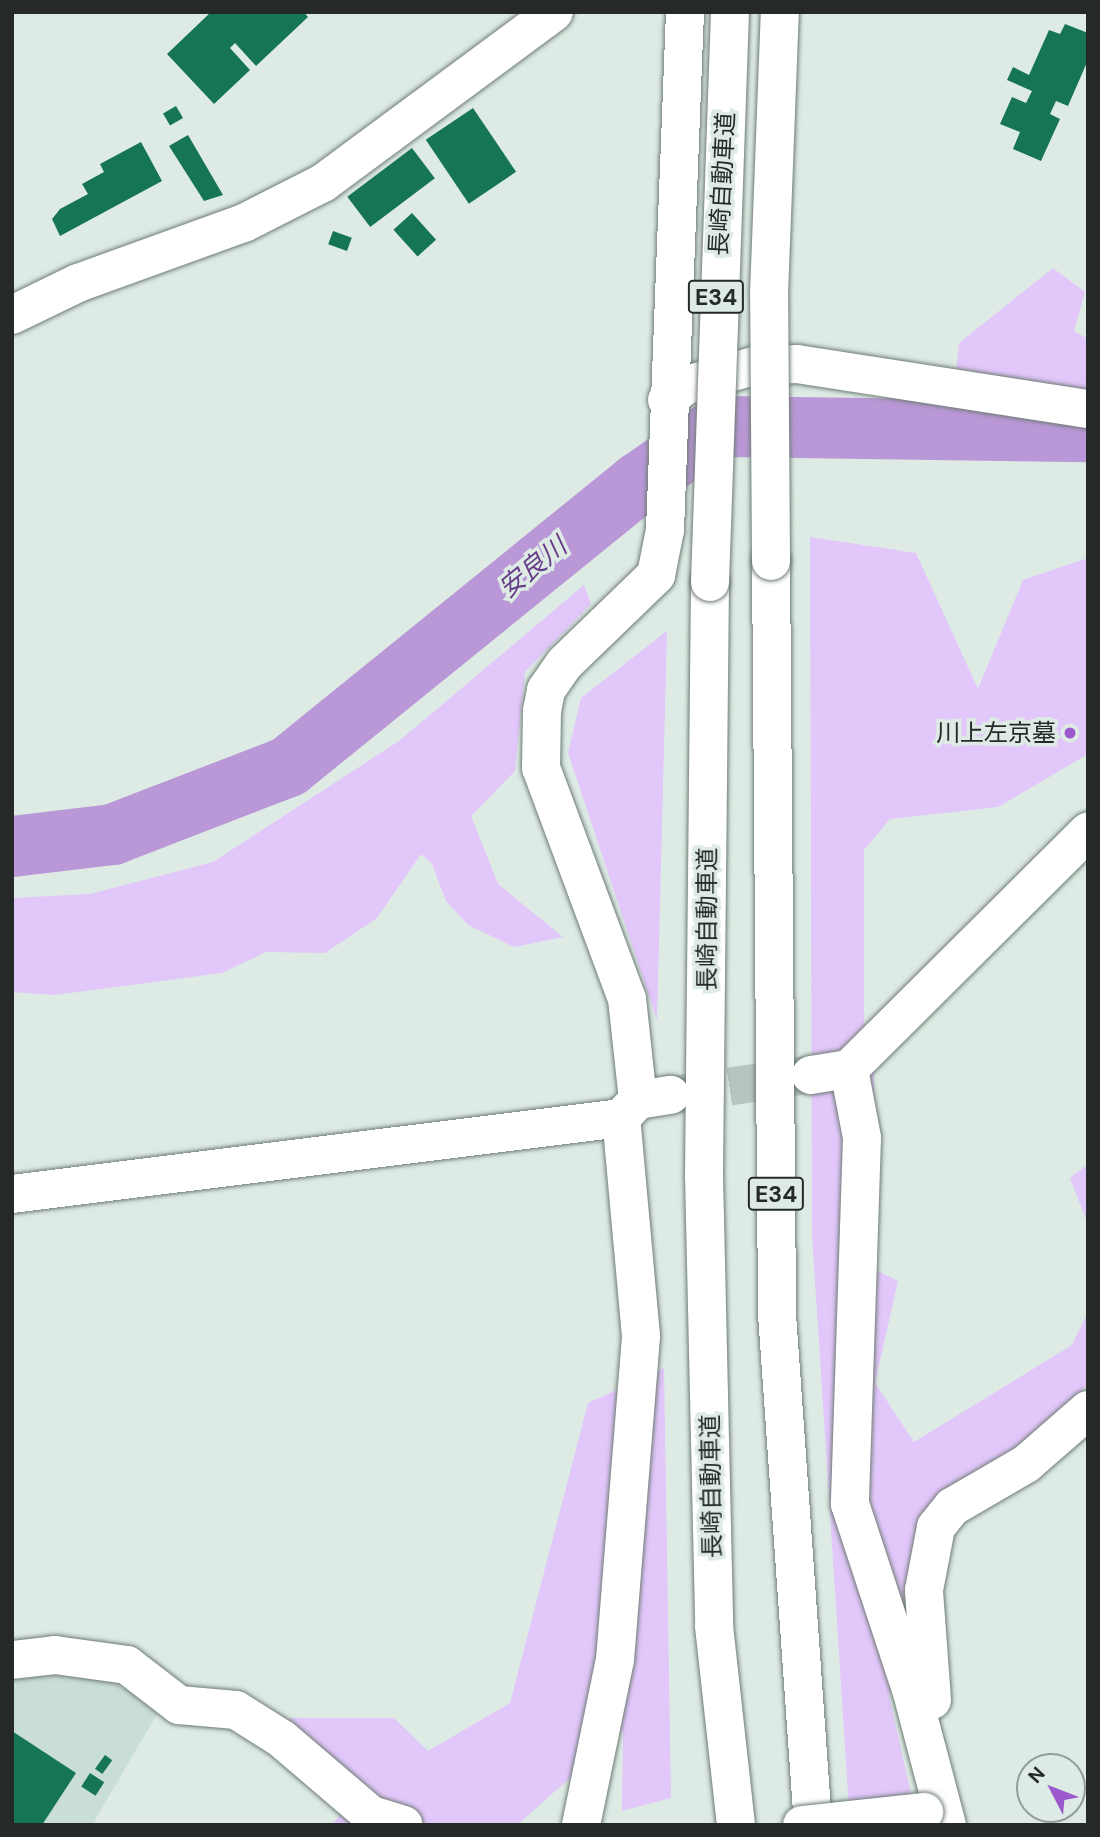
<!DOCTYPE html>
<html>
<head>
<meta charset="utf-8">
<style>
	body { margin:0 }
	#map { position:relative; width:1100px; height:1837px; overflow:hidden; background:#ddebe4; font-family:"DM Sans","Noto Sans JP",sans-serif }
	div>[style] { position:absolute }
	.built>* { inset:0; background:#c9ded5 }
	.green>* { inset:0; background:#e2c7fb }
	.river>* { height:61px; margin:-30.5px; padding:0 30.5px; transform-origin:30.5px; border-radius:30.5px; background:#ba98d7 }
	.building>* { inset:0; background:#177557; transform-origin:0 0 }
	.minor-tunnel>* { height:38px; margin-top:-19px; transform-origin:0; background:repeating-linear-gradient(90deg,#b8c4be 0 38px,transparent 0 57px) }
	.roads { filter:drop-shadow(0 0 2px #6f7c76) drop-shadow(0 0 2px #6f7c76) }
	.minor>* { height:38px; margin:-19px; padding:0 19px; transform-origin:19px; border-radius:19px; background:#fff }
	.highway>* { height:38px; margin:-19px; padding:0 19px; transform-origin:19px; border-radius:19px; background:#fff }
	.bridges { filter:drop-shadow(0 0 2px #6f7c76) drop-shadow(0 0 2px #6f7c76) }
	.minor-bridge>* { height:38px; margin:-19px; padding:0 19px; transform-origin:19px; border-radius:19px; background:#fff }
	.highway-bridge>* { height:38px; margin:-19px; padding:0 19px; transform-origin:19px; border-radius:19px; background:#fff }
	.dots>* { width:19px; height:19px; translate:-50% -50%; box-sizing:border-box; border:4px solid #ddebe4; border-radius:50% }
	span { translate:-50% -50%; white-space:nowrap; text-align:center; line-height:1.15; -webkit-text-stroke:7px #ddebe4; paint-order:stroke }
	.shield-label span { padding:2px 5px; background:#ddebe4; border:2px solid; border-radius:5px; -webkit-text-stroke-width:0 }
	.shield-label { font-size:23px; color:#252a28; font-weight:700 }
	.street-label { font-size:24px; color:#252a28 }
	.poi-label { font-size:24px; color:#252a28 }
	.right { translate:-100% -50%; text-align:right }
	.water-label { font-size:26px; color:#683d89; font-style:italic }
	.frame { position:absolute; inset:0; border:14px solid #252a28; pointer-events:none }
	.north { position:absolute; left:1016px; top:1753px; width:70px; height:70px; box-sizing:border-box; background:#ddebe4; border:2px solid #939e99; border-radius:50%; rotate:312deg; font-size:19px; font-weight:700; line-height:28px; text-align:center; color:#252a28 }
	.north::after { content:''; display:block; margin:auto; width:24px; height:32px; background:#9c59ce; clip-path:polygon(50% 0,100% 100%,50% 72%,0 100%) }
</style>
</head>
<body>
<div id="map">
	<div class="built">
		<div style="clip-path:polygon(12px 1659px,96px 1673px,160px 1709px,92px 1825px,12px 1825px)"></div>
	</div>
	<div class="green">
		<div style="clip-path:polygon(1053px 268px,1085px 292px,1074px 331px,1088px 339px,1088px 395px,956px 372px,959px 343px)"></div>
		<div style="clip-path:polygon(810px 537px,916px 553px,978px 689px,1023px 580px,1088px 558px,1088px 754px,998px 807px,890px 819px,864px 850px,864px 1032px,874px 1063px,876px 1270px,898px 1281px,875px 1383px,914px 1442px,1072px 1345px,1088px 1312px,1088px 1384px,1043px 1434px,917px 1536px,889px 1696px,918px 1825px,850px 1825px,812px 1234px)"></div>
		<div style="clip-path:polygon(584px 585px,591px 604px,525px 672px,515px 771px,471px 816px,498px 884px,563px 937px,514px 947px,468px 925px,446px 901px,432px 864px,421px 854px,377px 918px,325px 953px,266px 952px,222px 973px,55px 995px,12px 992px,12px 898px,90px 894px,213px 862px,399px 741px)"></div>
		<div style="clip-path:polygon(667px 631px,657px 1020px,568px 753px,581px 698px)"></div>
		<div style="clip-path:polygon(1088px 1164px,1088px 1225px,1070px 1178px)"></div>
		<div style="clip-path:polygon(664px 1368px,671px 1798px,622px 1811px,623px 1731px,517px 1825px,332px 1825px,363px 1784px,288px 1718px,394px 1718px,428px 1751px,510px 1703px,588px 1403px)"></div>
	</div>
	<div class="river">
		<div style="left:12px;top:846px;width:101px;rotate:-6.8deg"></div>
		<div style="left:112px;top:834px;width:189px;rotate:-21.1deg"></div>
		<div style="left:288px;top:766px;width:452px;rotate:-39deg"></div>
		<div style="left:639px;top:482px;width:98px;rotate:-35deg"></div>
		<div style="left:719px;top:426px;width:369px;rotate:0.8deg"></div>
	</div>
	<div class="building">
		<div style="clip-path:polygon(211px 12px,304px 12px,308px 17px,256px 66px,235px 43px,230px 48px,250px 70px,214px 104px,167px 54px)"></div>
		<div style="clip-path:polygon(1065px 24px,1088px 33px,1088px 60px,1068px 106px,1056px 101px,1050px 114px,1060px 119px,1041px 161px,1013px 149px,1020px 132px,1000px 124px,1012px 97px,1026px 103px,1032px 91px,1007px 80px,1013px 67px,1029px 75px,1049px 30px,1060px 34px)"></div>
		<div style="left:176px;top:106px;width:14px;height:15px;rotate:60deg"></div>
		<div style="left:473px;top:108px;width:77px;height:57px;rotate:56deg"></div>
		<div style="clip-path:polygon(188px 135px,223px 195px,204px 201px,169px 146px)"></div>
		<div style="clip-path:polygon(141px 142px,162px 181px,60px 236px,52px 219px,60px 209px,88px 194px,82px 184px,104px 172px,100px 164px)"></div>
		<div style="left:412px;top:148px;width:38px;height:81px;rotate:53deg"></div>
		<div style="left:412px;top:213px;width:36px;height:25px;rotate:48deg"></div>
		<div style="left:333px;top:231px;width:20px;height:14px;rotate:20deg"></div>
		<div style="clip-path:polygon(12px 1731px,76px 1773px,42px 1825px,12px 1825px)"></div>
		<div style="left:105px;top:1755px;width:9px;height:17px;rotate:36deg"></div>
		<div style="left:90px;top:1773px;width:17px;height:16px;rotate:33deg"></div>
	</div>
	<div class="minor-tunnel">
		<div style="left:673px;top:1095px;width:135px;rotate:-8.5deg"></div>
	</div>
	<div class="roads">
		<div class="minor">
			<div style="left:12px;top:315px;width:73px;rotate:-25.9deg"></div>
			<div style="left:78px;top:283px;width:177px;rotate:-19.9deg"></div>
			<div style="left:244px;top:223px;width:89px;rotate:-26.9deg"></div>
			<div style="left:323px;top:183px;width:287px;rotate:-36.5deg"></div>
			<div style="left:667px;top:400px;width:24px;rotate:-38deg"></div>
			<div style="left:686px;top:385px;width:71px;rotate:-15.6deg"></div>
			<div style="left:754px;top:366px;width:43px;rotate:-2.7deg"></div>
			<div style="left:797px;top:364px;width:294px;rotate:8.8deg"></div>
			<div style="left:849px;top:1069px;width:337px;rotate:-44.8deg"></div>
			<div style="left:811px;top:1075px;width:38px;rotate:-9deg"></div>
			<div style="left:849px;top:1069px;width:70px;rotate:79.3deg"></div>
			<div style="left:862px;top:1138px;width:366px;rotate:91.9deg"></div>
			<div style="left:850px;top:1504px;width:195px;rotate:71.8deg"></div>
			<div style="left:911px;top:1689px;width:141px;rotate:75.2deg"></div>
			<div style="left:638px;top:1100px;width:102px;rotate:-96.2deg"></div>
			<div style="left:627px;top:999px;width:246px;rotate:-110.4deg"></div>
			<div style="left:541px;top:768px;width:57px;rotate:-89deg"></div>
			<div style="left:542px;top:711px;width:21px;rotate:-79deg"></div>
			<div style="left:546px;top:690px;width:33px;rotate:-55deg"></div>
			<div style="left:565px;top:663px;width:127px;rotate:-44deg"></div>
			<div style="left:656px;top:575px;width:46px;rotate:-78.7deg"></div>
			<div style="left:665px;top:530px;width:518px;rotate:-87.79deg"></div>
			<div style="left:12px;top:1194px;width:614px;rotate:-7.11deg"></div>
			<div style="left:621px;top:1118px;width:25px;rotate:-47deg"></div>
			<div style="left:638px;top:1100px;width:33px;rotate:-9deg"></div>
			<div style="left:12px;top:1660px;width:43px;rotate:-6.6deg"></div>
			<div style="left:55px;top:1655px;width:73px;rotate:7.9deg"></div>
			<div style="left:127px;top:1665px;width:66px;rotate:37.6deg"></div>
			<div style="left:179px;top:1705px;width:57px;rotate:5deg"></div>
			<div style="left:236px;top:1710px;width:54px;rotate:32.2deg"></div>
			<div style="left:282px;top:1739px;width:117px;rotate:40.5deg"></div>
			<div style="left:371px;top:1815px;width:34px;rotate:17deg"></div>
			<div style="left:932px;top:1700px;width:110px;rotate:-94.2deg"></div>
			<div style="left:924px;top:1590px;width:64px;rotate:-79.2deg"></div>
			<div style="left:936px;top:1527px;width:26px;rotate:-51deg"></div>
			<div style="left:952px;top:1507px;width:86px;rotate:-30.2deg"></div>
			<div style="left:1026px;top:1464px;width:82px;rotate:-41.1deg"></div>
			<div style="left:581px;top:1825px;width:168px;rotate:-78.4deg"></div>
			<div style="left:615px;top:1660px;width:325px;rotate:-85.4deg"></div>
			<div style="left:641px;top:1336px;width:219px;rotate:-95.2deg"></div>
		</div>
		<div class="highway">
			<div style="left:771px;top:561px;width:753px;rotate:89.54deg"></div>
			<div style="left:777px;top:1314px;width:512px;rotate:85.97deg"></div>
			<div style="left:710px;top:582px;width:593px;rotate:90.58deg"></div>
			<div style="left:704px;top:1175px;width:451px;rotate:88.7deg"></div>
			<div style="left:714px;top:1626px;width:200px;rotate:83.7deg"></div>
		</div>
	</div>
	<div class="bridges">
		<div class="minor-bridge">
			<div style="left:802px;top:1825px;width:123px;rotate:-6.1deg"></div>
		</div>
		<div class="highway-bridge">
			<div style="left:771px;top:561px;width:267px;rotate:-90.4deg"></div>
			<div style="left:769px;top:294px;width:282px;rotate:-87.8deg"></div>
			<div style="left:710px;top:582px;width:570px;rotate:-87.99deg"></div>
		</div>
	</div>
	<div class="dots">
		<div style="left:1070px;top:733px;background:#9c59ce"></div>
	</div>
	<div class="shield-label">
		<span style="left:716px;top:297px">E34</span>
		<span style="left:776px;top:1194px">E34</span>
	</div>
	<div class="street-label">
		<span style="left:722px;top:184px;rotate:-87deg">長崎自動車道</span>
		<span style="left:707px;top:919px;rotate:-90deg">長崎自動車道</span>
		<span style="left:711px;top:1486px;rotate:-91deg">長崎自動車道</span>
	</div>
	<div class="poi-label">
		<span class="right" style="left:1056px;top:733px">川上左京墓</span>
	</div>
	<div class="water-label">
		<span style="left:533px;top:568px;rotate:-39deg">安良川</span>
	</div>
	<div class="frame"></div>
	<div class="north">N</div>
</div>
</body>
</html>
